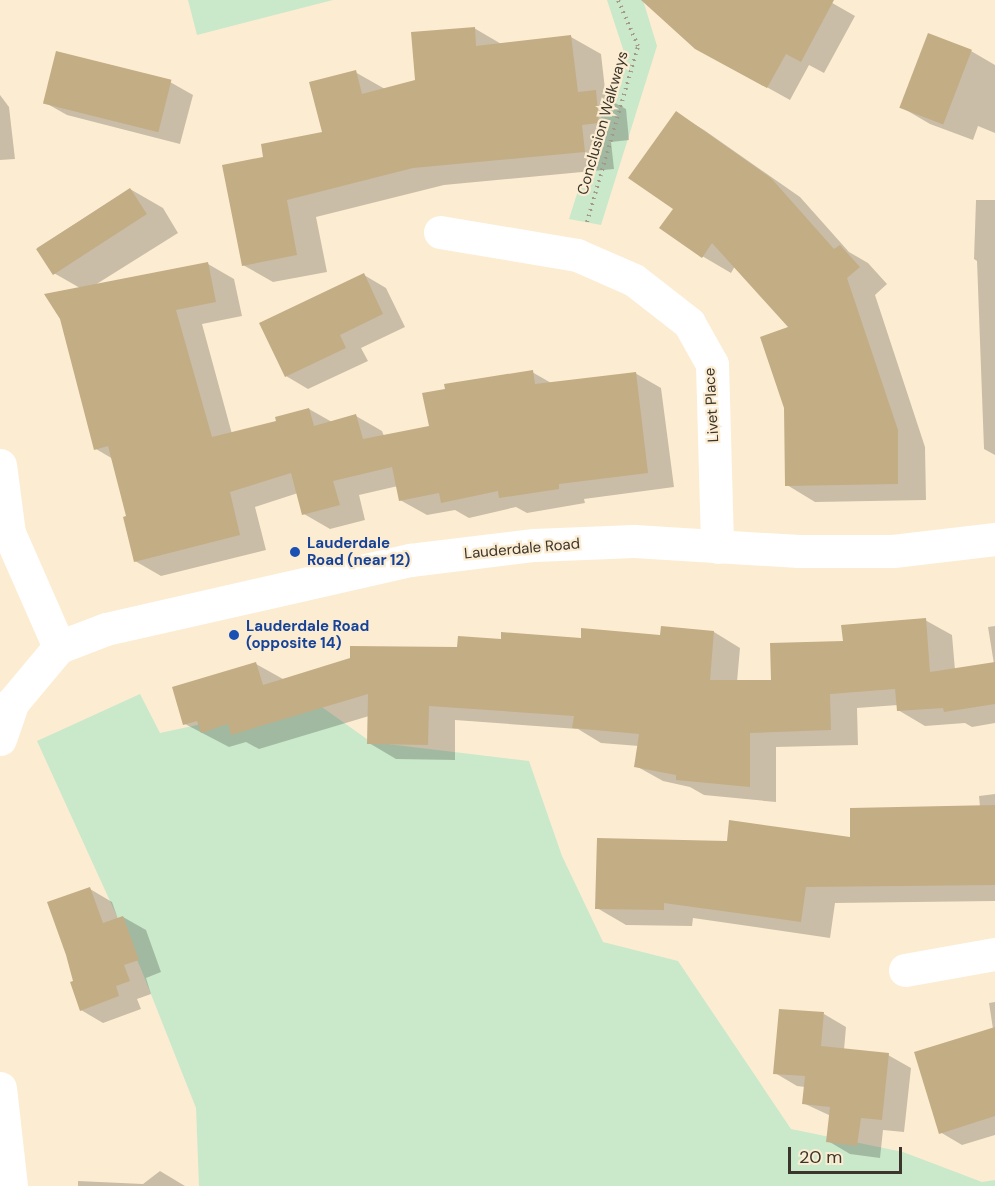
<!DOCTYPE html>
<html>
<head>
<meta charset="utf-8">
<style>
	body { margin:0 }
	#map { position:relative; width:995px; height:1186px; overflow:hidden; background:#fcedd2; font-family:"DM Sans",sans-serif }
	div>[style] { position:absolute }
	.green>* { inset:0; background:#cae8ca }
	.shadow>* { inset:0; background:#0003 }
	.building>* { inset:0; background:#c3ad85; transform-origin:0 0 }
	.path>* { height:4px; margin-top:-2px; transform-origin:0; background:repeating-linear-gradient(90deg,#a49986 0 1.5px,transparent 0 6px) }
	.minor>* { height:33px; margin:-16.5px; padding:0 16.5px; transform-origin:16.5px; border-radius:16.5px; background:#fff }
	.dots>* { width:16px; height:16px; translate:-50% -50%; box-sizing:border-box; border:3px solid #fcedd2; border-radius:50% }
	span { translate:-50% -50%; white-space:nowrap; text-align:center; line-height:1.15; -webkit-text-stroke:4.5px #fcedd2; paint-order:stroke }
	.street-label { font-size:15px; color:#3b352b }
	.transit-label { font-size:15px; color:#164399; font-weight:700 }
	.left { translate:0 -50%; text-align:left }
	.scale { position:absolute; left:788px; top:1147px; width:114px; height:27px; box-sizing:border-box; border:3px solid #3b352b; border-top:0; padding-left:8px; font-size:18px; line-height:21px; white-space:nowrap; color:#3b352b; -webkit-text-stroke:4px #fcedd2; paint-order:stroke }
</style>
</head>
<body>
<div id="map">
	<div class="green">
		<div style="clip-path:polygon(188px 0,333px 0,197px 35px)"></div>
		<div style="clip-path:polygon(607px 0,643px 0,657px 46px,601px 225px,569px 219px,623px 49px)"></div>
		<div style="clip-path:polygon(140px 694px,160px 733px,312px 700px,371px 742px,529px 761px,562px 856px,603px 942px,678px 961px,791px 1129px,903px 1152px,982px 1182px,995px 1180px,995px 1186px,199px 1186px,196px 1108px,141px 969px,37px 741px)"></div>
	</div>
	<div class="shadow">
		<div style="clip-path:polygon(666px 0,827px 0,855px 16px,824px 73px,809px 65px,790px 100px,719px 61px)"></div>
		<div style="clip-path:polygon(474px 28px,503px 45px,571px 37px,601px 54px,606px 98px,626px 109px,629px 140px,611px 142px,614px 169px,444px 185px,316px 217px,327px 272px,273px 282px,243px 265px,265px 159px,324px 134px,355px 72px,385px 89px,416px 81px)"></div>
		<div style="clip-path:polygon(971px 51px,995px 65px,995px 133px,978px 126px,973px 140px,930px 124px,901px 107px)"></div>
		<div style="clip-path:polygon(170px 82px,193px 95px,180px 144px,67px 115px,44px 102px)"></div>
		<div style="clip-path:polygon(0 95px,9px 107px,15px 159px,0 160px)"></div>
		<div style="clip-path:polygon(676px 113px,704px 130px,800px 197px,849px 252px,868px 263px,887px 284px,875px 295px,925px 447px,926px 500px,815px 502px,787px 485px,791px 328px,735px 266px,731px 273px,702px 256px,675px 208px)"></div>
		<div style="clip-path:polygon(130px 189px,163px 208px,178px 233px,95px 285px,208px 264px,234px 279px,242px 316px,202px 324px,232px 434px,277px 422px,309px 409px,332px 422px,356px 416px,382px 431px,384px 436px,430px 427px,532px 372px,553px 384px,635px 373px,661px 388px,674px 487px,584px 499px,585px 503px,527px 513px,516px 507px,469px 518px,455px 510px,427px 515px,400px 500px,398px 486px,359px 495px,365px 520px,330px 529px,304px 514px,298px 493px,255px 507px,266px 550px,161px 576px,135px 561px,128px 517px,113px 459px,96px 449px,80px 288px,52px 272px,37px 248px)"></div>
		<div style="clip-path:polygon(976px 200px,995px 200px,995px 455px,984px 449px,977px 261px,974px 259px)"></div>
		<div style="clip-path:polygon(364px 275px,386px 288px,405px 327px,361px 348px,368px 361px,308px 389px,286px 376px)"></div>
		<div style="clip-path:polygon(925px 620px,952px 635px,955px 670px,994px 664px,988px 627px,995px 626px,995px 723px,972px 727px,965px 723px,925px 726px,898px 710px,898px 705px,857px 708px,858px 745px,776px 747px,776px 802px,704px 795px,690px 787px,663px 781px,636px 766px,639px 746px,601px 743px,578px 729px,455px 720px,455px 760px,396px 759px,369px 743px,369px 716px,259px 749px,246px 742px,229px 747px,185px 724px,256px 664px,283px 679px,502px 641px,661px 637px,714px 632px,740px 648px,737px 682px,773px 681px,844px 642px)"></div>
		<div style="clip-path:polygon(995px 794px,995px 901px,835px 903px,830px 938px,693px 918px,692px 926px,626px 925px,597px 908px,728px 842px,852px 839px,980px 807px,979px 796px)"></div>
		<div style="clip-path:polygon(90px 889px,112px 902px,118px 919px,123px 917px,146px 930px,161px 972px,146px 978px,151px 994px,137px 999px,141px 1009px,103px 1023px,81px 1010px,75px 982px)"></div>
		<div style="clip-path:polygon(995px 1002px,995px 1135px,962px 1145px,940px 1132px,993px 1029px,989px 1003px)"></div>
		<div style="clip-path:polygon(824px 1014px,846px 1027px,844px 1050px,888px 1055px,911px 1068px,904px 1132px,883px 1130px,880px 1158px,850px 1154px,828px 1141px,831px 1116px,803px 1103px,805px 1087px,797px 1086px,775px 1073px)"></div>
		<div style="clip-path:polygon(160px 1171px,185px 1186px,78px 1186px,78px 1181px,143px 1184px)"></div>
	</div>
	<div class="building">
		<div style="clip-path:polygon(641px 0,834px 0,801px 62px,786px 54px,767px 88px,695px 49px)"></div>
		<div style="clip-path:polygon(475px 27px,476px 46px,571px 35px,578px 92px,596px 90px,599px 123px,582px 125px,585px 152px,413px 168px,287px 200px,297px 255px,242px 266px,222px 165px,263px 157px,261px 144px,322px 132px,309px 82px,356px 70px,362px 94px,415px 80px,411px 32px)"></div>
		<div style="left:928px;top:33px;width:47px;height:80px;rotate:21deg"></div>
		<div style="left:56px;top:51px;width:119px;height:54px;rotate:14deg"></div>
		<div style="clip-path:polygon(676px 111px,771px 178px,834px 249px,840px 245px,860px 267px,847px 278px,898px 430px,898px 484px,785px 486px,784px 408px,760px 337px,788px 327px,712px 243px,702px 258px,659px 228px,673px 209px,628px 178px)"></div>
		<div style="left:130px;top:188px;width:31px;height:112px;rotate:57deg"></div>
		<div style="clip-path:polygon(208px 262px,216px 302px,176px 310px,212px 437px,276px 421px,275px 417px,309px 408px,314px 426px,356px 414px,363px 439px,429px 426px,422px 393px,445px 389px,444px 384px,533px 370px,535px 384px,636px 372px,648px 473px,559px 484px,559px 489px,499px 498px,498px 491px,441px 503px,439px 493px,399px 501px,392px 467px,333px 481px,340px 505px,302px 515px,291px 473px,230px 492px,240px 535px,134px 562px,123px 517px,126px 516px,108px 446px,94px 450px,60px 319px,44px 294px)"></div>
		<div style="clip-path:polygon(364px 273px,383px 314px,340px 335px,346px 348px,285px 377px,259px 323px)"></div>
		<div style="clip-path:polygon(926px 618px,930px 672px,995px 662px,995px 704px,944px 712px,943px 708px,897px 711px,895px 689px,830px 694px,831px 730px,750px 733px,750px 787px,676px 780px,676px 775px,634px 767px,639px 734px,572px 728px,574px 716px,429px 706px,428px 745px,367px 744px,368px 694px,231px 735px,228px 724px,201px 733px,197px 721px,183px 725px,172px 687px,256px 662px,263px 685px,350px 658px,350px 646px,457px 647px,458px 636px,501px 639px,501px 632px,581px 638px,581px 628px,660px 635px,661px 626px,714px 631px,710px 680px,771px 680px,770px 643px,843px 641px,841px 625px)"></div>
		<div style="clip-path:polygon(995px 805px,995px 885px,806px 887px,801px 922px,664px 903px,664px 910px,595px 909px,597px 838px,727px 841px,729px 820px,850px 837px,850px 808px)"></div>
		<div style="clip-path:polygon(90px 887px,103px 923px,123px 916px,139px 960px,124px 965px,130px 981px,116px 986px,119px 996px,80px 1011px,70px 982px,73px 981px,66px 955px,47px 902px)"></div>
		<div style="clip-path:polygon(779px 1009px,824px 1012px,821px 1046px,889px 1053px,882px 1120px,861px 1118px,857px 1146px,826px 1142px,830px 1107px,802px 1104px,805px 1076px,773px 1074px)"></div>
		<div style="clip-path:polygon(995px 1027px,995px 1116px,939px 1134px,914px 1052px)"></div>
	</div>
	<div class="path">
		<div style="left:587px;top:222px;width:183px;rotate:-73.8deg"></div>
		<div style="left:638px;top:46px;width:50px;rotate:-113.5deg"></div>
	</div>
	<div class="minor">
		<div style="left:440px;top:232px;width:139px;rotate:9.5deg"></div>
		<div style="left:577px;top:255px;width:62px;rotate:23.7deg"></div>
		<div style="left:634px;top:280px;width:70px;rotate:38deg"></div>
		<div style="left:689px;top:323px;width:47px;rotate:60.7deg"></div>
		<div style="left:712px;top:364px;width:183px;rotate:88.4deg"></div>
		<div style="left:0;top:465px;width:69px;rotate:82.5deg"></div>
		<div style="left:9px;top:533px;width:124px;rotate:66.3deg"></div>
		<div style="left:59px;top:647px;width:50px;rotate:-21deg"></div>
		<div style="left:106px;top:629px;width:312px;rotate:-12.8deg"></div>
		<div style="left:410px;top:560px;width:125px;rotate:-6.9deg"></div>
		<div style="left:534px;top:545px;width:100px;rotate:-2.3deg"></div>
		<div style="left:634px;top:541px;width:165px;rotate:3.5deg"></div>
		<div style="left:799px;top:551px;width:94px"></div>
		<div style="left:893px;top:551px;width:103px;rotate:-6.7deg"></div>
		<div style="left:0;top:739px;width:39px;rotate:-71deg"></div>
		<div style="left:13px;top:702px;width:72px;rotate:-50.1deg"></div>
		<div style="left:905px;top:970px;width:91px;rotate:-10.1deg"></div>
		<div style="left:0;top:1088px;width:99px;rotate:83.6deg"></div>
	</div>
	<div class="dots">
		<div style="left:295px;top:552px;background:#1a4fb4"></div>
		<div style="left:234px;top:635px;background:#1a4fb4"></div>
	</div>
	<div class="street-label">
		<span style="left:603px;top:123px;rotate:-74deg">Conclusion Walkways</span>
		<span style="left:712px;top:405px;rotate:-93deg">Livet Place</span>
		<span style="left:522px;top:549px;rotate:-5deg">Lauderdale Road</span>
	</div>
	<div class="transit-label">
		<span class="left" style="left:307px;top:552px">Lauderdale<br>Road (near 12)</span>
		<span class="left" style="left:246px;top:635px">Lauderdale Road<br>(opposite 14)</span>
	</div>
	<div class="scale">20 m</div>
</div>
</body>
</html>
